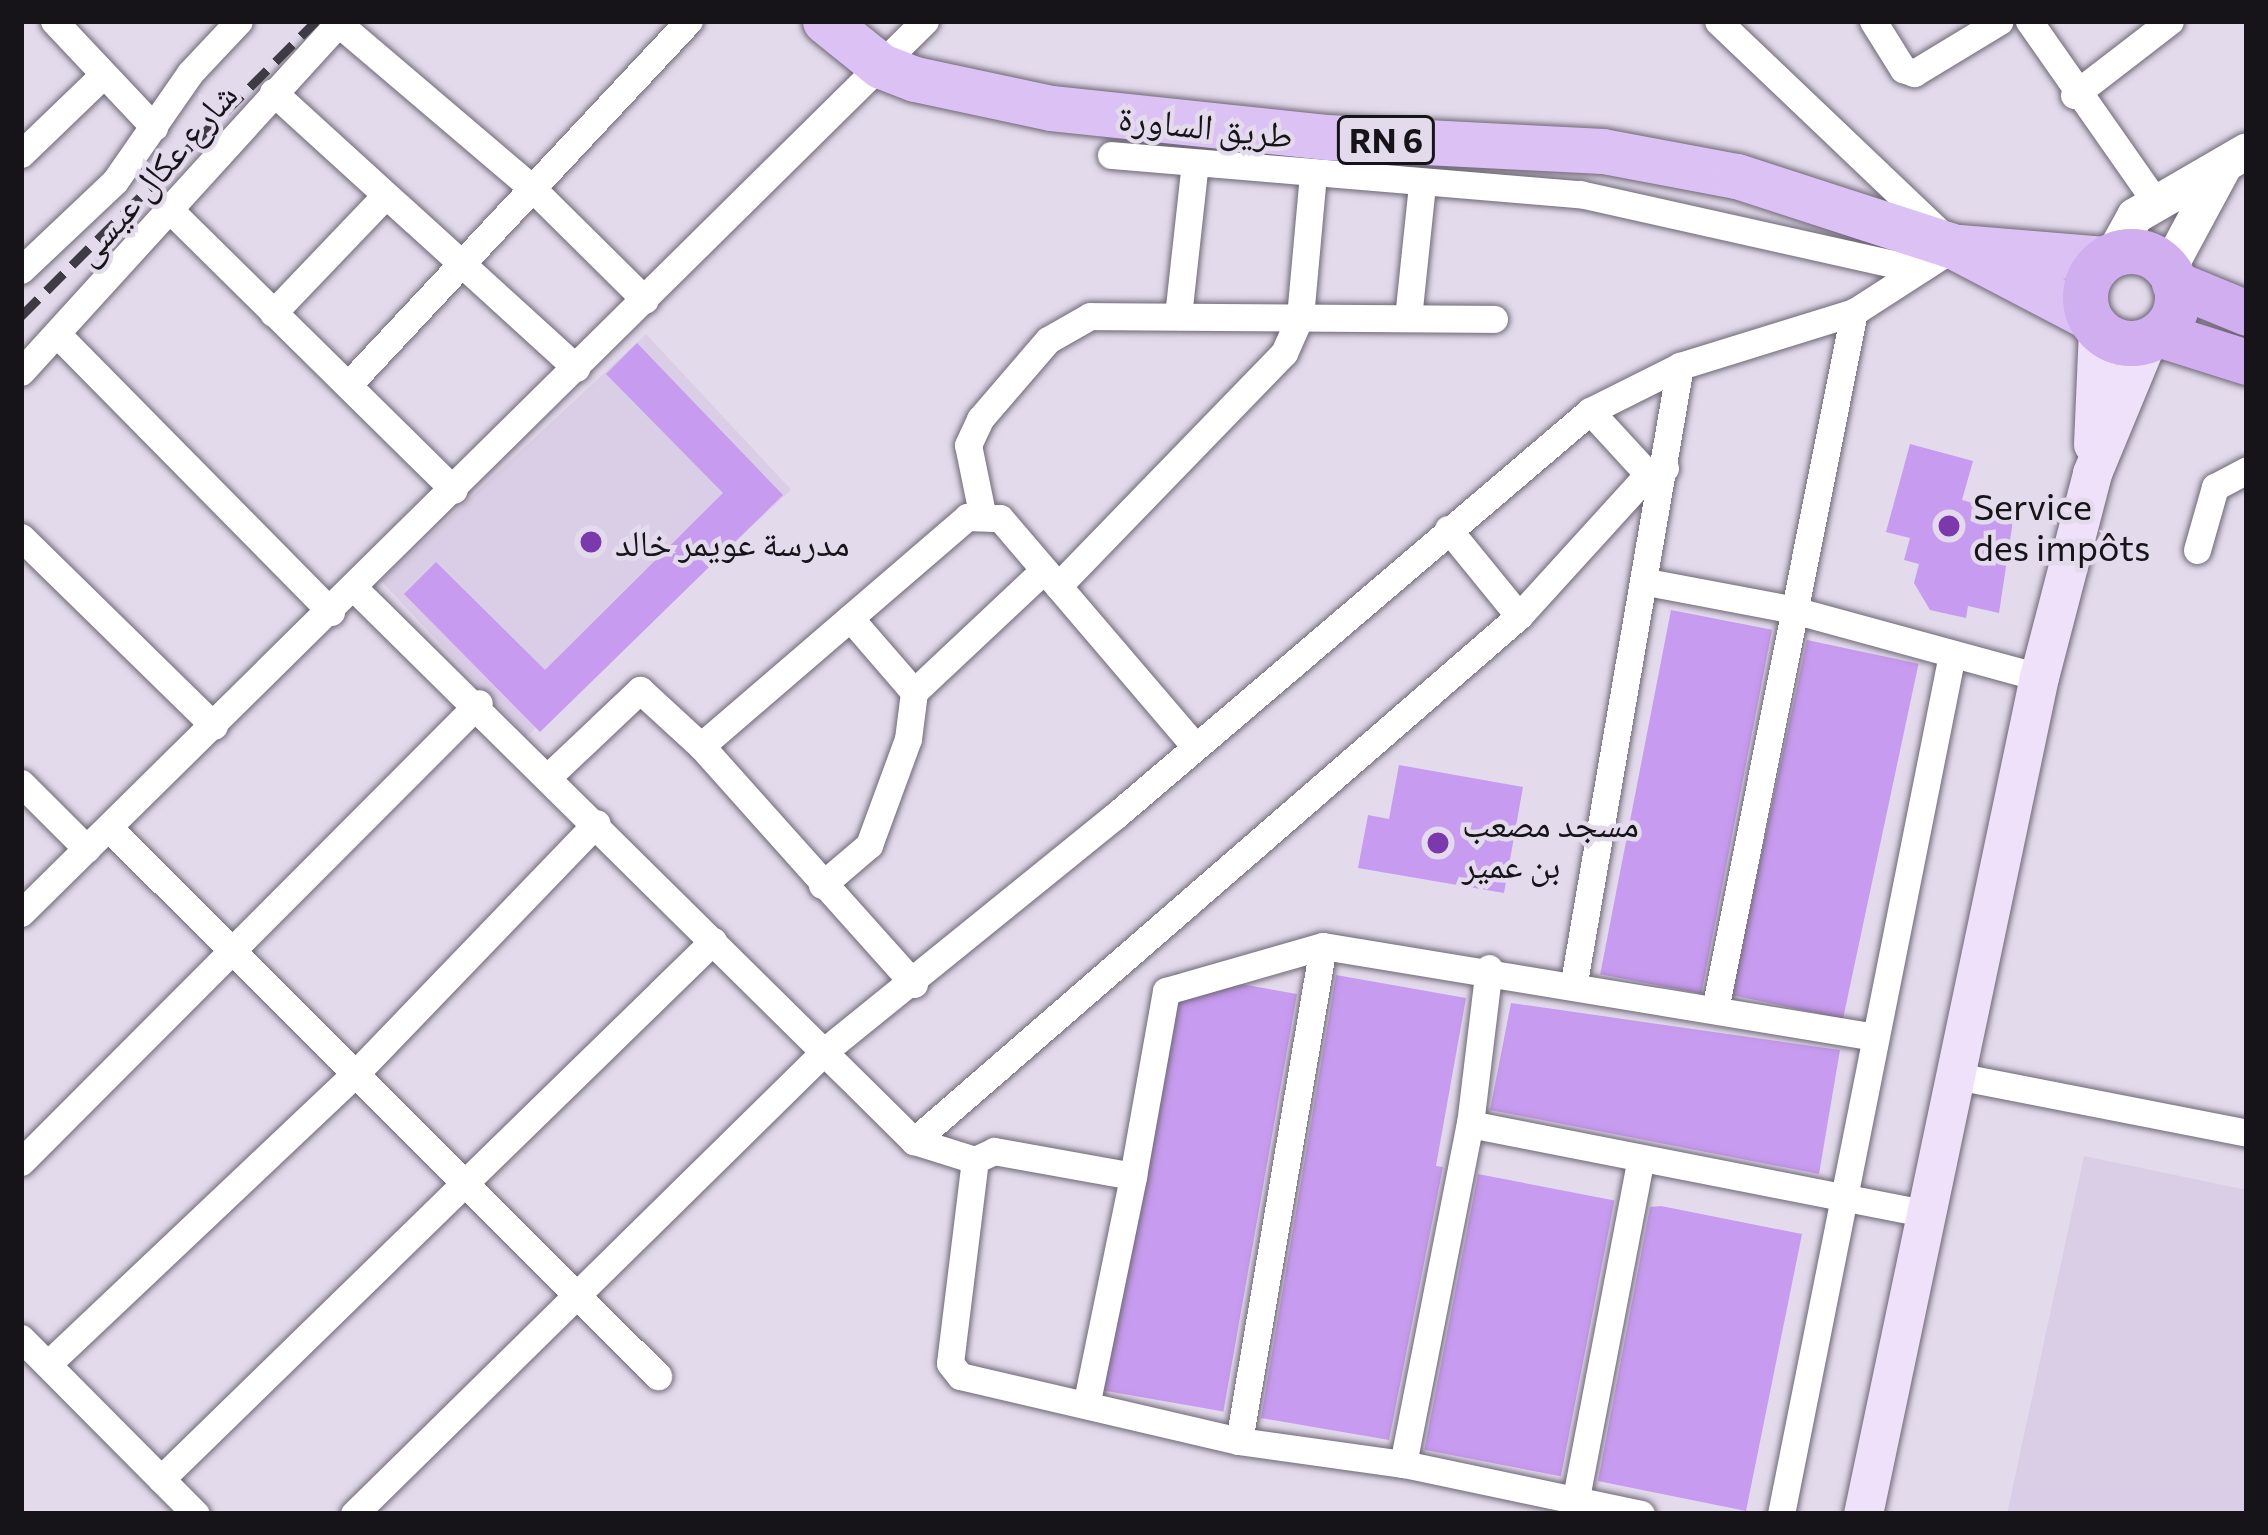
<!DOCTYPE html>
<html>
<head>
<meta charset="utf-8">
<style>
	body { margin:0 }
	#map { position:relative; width:2268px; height:1535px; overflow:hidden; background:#e3dbec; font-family:Commissioner,"Noto Naskh Arabic",sans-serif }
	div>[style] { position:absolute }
	.built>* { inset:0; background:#dacee6; transform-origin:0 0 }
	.building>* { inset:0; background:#c79bef; transform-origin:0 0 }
	.roads { filter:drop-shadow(0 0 3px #6e6775) drop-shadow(0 0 3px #6e6775) }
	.minor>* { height:27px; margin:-13.5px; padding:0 13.5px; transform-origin:13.5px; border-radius:13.5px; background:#fff }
	.tertiary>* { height:36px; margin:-18px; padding:0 18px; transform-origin:18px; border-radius:18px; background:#fff }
	.secondary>* { height:39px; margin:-19.5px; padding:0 19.5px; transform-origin:19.5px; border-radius:19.5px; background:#eee1f9 }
	.primary>* { height:45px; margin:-22.5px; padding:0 22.5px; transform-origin:22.5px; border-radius:22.5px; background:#dcc2f4 }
	.trunk>* { height:45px; margin:-22.5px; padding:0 22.5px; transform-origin:22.5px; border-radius:22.5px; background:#d0aef0 }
	.trunk>.ring { margin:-22.5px; padding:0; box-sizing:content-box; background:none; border:45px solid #d0aef0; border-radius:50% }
	.rail>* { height:9px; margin-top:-4.5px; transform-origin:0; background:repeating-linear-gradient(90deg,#3f3b44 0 24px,transparent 0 36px) }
	.dots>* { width:33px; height:33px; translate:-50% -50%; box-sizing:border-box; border:6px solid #e3dbec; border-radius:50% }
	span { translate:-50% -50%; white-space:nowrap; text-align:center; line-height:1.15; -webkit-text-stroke:9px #e3dbec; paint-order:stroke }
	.shield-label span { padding:3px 9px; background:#e3dbec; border:3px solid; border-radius:9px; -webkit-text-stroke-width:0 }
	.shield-label { font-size:33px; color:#161319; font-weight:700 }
	.street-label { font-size:36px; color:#161319 }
	.poi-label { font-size:36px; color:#161319 }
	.left { translate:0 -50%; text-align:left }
	.frame { position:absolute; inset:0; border:24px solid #161319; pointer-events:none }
</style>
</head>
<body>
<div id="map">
	<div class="built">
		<div style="left:646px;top:334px;width:213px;height:362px;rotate:47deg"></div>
		<div style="clip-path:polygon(2084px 1156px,2247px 1190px,2247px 1514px,2007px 1514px)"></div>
	</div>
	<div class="building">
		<div style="clip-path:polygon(637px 343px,783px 495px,540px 732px,404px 594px,436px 562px,545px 670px,723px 493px,606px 374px)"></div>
		<div style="clip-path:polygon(1910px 444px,1973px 461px,1962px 500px,2014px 514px,1999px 613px,1968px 606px,1966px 618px,1930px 610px,1914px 583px,1919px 564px,1904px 560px,1910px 538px,1886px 532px)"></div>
		<div style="left:1671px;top:610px;width:103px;height:371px;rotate:11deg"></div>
		<div style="left:1807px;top:640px;width:114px;height:363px;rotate:12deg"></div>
		<div style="clip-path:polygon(1399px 765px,1523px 787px,1504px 893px,1358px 868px,1368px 815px,1389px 819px)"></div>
		<div style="clip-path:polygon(1336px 975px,1466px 998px,1436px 1166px,1443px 1167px,1389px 1440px,1261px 1418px)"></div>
		<div style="left:1297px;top:994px;width:424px;height:123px;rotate:100deg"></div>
		<div style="clip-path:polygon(1511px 1003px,1840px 1050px,1819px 1174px,1490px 1110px)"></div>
		<div style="left:1478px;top:1174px;width:139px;height:281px;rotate:11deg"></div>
		<div style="clip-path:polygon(1661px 1206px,1802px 1234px,1746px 1511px,1598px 1481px,1650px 1207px)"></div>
	</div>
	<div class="roads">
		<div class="minor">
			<div style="left:54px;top:21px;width:146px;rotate:46.7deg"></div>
			<div style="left:1873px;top:21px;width:57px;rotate:58deg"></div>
			<div style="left:1903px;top:69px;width:12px;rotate:20deg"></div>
			<div style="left:1914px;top:73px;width:100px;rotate:-31.2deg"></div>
			<div style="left:2029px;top:21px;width:220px;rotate:55deg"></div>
			<div style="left:338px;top:23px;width:257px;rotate:40.4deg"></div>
			<div style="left:534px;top:190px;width:156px;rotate:44.7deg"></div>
			<div style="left:273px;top:92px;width:410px;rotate:42.3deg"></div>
			<div style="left:2074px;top:95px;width:121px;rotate:-37.6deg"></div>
			<div style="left:21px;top:154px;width:112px;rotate:-43.9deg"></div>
			<div style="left:1111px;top:155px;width:471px;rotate:4.8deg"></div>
			<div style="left:1580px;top:194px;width:343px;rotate:12.6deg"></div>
			<div style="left:171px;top:211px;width:397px;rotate:44.6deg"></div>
			<div style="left:21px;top:270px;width:129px;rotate:-43.4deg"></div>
			<div style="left:115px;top:181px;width:131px;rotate:-55.2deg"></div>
			<div style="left:190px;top:73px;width:71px;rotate:-46.7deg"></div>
			<div style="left:273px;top:313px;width:162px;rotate:-46.3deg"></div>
			<div style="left:1178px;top:316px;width:154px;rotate:-83.7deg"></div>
			<div style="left:1408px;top:318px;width:134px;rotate:-84deg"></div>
			<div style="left:58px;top:335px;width:389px;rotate:45.4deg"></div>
			<div style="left:21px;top:372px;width:474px;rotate:-47.7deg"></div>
			<div style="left:348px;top:385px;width:499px;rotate:-46.9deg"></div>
			<div style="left:1590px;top:411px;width:86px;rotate:47.4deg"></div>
			<div style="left:982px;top:513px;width:69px;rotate:-101.6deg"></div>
			<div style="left:968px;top:445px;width:29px;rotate:-65deg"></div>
			<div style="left:980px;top:419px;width:104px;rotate:-49.3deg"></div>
			<div style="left:1048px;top:340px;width:48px;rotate:-29.7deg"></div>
			<div style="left:1090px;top:316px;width:404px;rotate:0.4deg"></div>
			<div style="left:1448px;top:529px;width:112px;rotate:50.8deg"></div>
			<div style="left:21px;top:537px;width:270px;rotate:44.4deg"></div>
			<div style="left:2197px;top:550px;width:66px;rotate:-74.1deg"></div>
			<div style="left:2215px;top:487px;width:36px;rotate:-28deg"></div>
			<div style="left:1647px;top:582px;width:146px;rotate:10.7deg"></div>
			<div style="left:1790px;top:609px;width:258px;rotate:15.3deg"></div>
			<div style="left:1058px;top:586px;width:325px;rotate:-45.9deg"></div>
			<div style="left:1284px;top:353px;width:39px;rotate:-66deg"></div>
			<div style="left:1300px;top:317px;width:143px;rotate:-84.8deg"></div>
			<div style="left:355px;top:589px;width:786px;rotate:44.64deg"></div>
			<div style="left:914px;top:1141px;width:64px;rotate:17.3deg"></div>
			<div style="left:850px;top:618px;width:98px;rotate:49.1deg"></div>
			<div style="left:550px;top:775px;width:124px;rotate:-43.4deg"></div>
			<div style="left:640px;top:690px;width:83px;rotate:42.6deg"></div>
			<div style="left:21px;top:783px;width:93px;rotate:45deg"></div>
			<div style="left:109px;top:828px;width:776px;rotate:44.95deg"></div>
			<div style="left:822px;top:885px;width:62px;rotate:-40.4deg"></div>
			<div style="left:869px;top:845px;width:113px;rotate:-69.8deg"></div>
			<div style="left:908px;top:739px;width:47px;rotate:-82.7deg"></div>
			<div style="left:914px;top:692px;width:178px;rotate:-43.2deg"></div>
			<div style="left:21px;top:913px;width:1270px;rotate:-44.62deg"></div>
			<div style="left:1574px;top:982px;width:625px;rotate:-80.24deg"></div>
			<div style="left:914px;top:984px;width:319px;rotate:-131.8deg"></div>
			<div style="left:701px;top:746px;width:351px;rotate:-40.7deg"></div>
			<div style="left:967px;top:517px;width:33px;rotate:2deg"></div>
			<div style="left:1000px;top:518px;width:300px;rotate:49.5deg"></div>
			<div style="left:1715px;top:1010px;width:712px;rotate:-78.74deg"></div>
			<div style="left:1957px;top:1076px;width:296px;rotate:11.1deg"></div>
			<div style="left:1470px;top:1124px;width:464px;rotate:11.1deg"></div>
			<div style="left:914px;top:1141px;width:801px;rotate:-40.95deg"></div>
			<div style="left:1519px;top:616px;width:192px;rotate:-47.7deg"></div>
			<div style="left:1648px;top:474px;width:18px;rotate:-19deg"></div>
			<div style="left:21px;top:1162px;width:648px;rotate:-45.06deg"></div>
			<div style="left:21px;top:1338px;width:248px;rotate:45.2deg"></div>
			<div style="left:48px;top:1364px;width:427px;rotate:-43.4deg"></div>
			<div style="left:358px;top:1071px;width:344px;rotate:-46.1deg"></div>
			<div style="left:1087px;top:1401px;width:230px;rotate:-78.4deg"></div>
			<div style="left:1239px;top:1441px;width:502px;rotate:-80.37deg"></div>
			<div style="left:1403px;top:1464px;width:347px;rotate:-78.9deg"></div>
			<div style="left:1470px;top:1124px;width:157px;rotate:-83.1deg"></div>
			<div style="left:161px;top:1479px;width:771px;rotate:-44.26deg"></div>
			<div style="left:1575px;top:1503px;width:351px;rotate:-79.2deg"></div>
			<div style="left:354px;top:1514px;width:663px;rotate:-44.51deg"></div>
			<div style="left:827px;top:1049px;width:370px;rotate:-39deg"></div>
			<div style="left:1115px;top:816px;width:624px;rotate:-40.45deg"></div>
			<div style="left:1590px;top:411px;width:101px;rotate:-26.6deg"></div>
			<div style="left:1680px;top:366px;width:182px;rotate:-17.2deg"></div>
			<div style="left:1854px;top:312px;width:120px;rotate:-32.8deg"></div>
			<div style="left:1955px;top:247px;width:327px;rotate:-136.4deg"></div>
			<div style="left:1641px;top:1514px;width:243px;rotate:-168.1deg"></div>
			<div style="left:1403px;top:1464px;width:166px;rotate:-172deg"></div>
			<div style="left:1239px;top:1441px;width:286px;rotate:-166.9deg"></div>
			<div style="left:960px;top:1376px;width:16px;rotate:-128deg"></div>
			<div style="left:950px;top:1363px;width:205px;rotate:-83deg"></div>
			<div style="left:975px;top:1160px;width:21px;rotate:-25deg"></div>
			<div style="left:994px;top:1151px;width:141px;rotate:10.2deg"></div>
			<div style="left:1133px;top:1176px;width:188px;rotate:-79.9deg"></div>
			<div style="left:1166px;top:991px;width:163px;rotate:-16deg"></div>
			<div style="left:1323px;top:946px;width:559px;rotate:9.36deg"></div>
			<div style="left:1781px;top:1514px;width:877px;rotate:-78.75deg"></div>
		</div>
		<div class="tertiary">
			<div style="left:2114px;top:254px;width:43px;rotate:-61.1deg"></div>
			<div style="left:2135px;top:216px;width:129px;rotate:-30.1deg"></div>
			<div style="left:2168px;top:270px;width:116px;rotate:-61.7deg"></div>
		</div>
		<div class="secondary">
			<div style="left:2093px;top:444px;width:115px;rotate:-87.5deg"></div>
			<div style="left:1863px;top:1514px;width:855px;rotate:-78.13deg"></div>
			<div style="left:2039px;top:677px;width:211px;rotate:-75.4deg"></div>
			<div style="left:2092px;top:473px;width:144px;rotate:-67.5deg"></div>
		</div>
		<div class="primary">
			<div style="left:825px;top:21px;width:72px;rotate:38.8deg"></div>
			<div style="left:881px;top:66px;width:36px;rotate:21deg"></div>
			<div style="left:915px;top:79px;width:139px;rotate:12deg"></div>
			<div style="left:1051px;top:108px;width:278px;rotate:6deg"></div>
			<div style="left:1327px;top:137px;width:276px;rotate:2.9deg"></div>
			<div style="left:1603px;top:151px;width:136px;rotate:10.6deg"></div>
			<div style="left:1737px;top:176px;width:229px;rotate:18deg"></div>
			<div style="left:1955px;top:247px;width:151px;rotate:27.6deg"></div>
			<div style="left:1959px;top:247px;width:146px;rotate:4.7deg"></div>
		</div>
		<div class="trunk">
			<div class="ring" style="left:2085px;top:251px;width:47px;height:47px"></div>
			<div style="left:2174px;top:283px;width:79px;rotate:22.3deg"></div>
			<div style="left:2158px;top:334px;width:93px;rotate:17.5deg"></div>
		</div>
	</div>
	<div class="rail">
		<div style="left:21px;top:316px;width:417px;rotate:-45deg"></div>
	</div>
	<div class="dots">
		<div style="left:1949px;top:526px;background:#7c39ad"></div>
		<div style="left:591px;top:542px;background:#7c39ad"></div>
		<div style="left:1438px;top:843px;background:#7c39ad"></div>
	</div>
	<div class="shield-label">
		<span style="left:1386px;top:140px">RN 6</span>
	</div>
	<div class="street-label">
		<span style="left:1206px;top:125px;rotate:6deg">طريق الساورة</span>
		<span style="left:154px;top:173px;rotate:-49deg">شارع عكال عيسى</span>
	</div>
	<div class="poi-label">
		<span class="left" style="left:1973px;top:526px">Service<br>des impôts</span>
		<span class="left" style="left:615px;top:542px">مدرسة عويمر خالد</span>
		<span class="left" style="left:1462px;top:843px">مسجد مصعب<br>بن عمير</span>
	</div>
	<div class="frame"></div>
</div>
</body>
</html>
